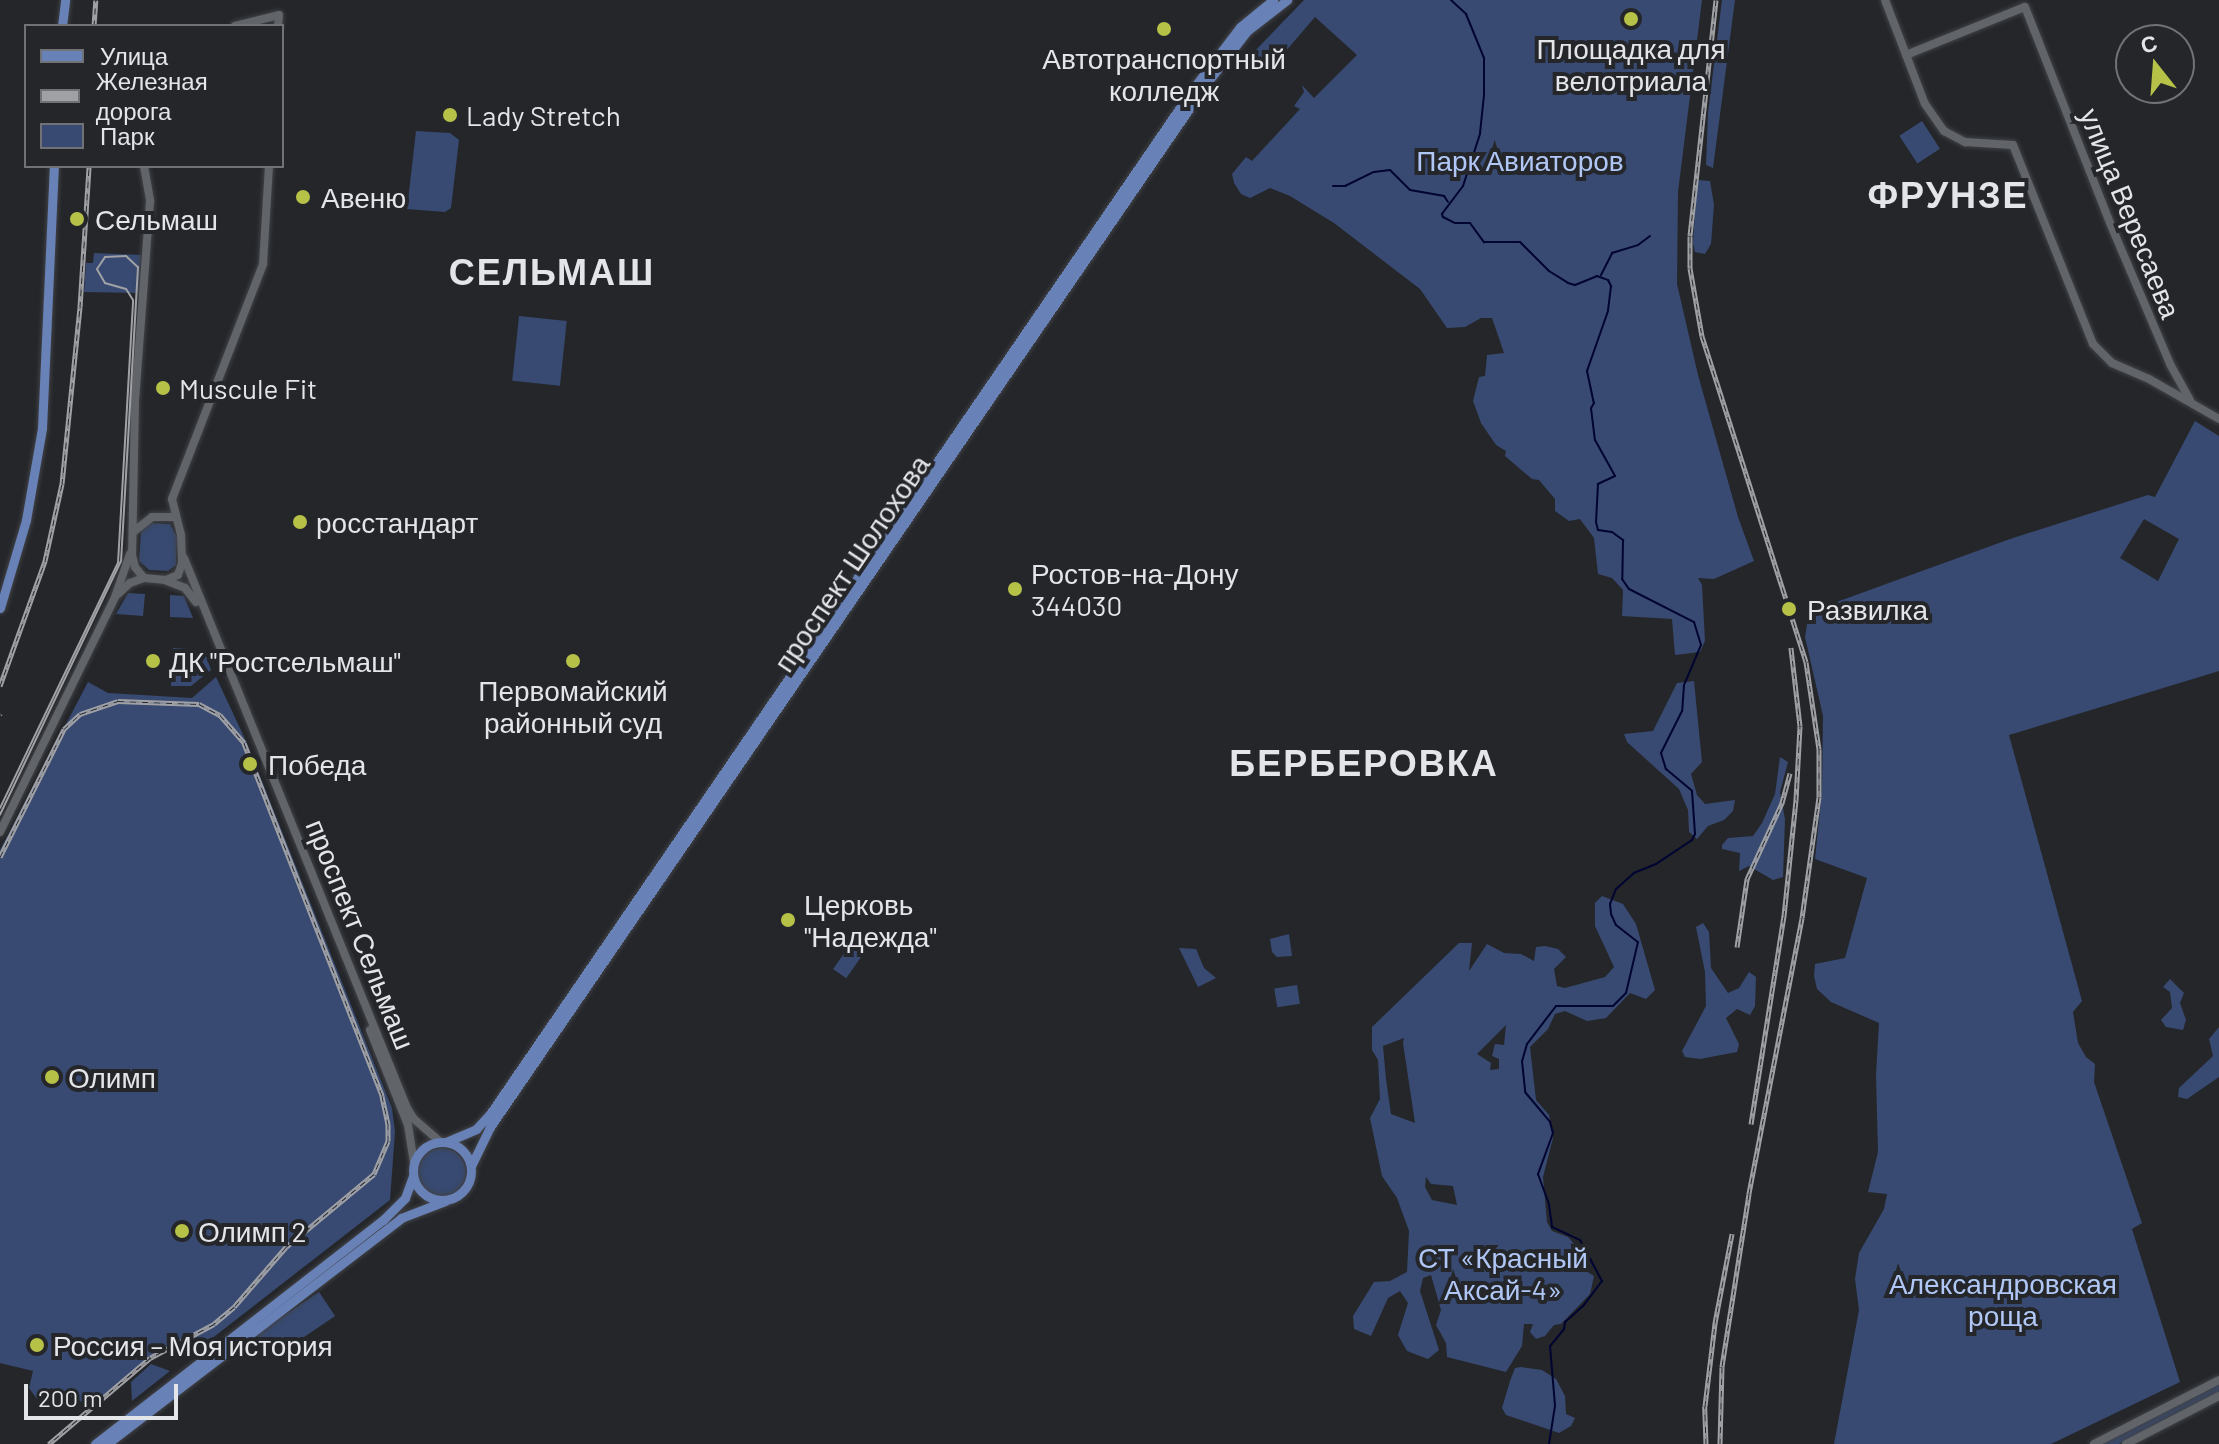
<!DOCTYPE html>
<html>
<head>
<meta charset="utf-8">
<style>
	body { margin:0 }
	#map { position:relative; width:2219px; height:1444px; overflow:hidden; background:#24262a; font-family:Barlow,sans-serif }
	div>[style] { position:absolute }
	.green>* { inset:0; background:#384a71; transform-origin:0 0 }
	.round { border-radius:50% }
	.stream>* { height:2px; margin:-1px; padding:0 1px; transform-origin:1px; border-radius:1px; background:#000430 }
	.roads { filter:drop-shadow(0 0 2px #414246) drop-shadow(0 0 2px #414246) }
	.secondary>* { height:8px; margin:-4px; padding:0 4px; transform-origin:4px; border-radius:4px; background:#616469 }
	.primary>* { height:9px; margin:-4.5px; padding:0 4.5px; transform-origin:4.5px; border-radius:4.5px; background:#6881b7 }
	.primary>.ring { margin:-4.5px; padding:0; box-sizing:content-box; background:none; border:9px solid #6881b7; border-radius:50% }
	.tram>* { height:2px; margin:-1px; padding:0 1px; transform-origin:1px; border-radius:1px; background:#a0a1a5 }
	.rail>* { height:5px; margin-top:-2.5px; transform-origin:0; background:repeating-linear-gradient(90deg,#24262a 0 6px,#a0a1a5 0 12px); box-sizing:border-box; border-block:2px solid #a0a1a5 }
	.dots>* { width:22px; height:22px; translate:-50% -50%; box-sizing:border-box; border:4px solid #24262a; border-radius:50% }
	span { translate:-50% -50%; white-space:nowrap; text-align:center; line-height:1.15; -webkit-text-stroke:8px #24262a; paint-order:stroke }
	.poi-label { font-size:28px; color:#e4e5e8 }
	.left { translate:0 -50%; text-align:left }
	.park-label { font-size:28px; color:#b0c7f6 }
	.street-label { font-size:28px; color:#e4e5e8 }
	.district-label { font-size:36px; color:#e4e5e8; font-weight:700; letter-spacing:2px }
	.legend { position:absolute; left:24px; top:24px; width:260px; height:144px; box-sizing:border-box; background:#24262a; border:2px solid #717276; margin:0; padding:10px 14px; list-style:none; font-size:24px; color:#e4e5e8 }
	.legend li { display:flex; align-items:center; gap:16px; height:40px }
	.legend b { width:40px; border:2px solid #717276 }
	.north { position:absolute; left:2115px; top:24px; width:80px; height:80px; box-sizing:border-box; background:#24262a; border:2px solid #717276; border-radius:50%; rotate:343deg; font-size:22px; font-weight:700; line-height:32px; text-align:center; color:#e4e5e8 }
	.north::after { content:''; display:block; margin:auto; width:28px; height:36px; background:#b6c148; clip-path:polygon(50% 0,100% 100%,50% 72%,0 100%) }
	.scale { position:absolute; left:24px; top:1384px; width:154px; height:36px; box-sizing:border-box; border:4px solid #e4e5e8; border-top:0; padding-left:10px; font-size:24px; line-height:28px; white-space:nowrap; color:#e4e5e8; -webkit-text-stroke:6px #24262a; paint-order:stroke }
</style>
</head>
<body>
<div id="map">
	<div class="green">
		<div style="clip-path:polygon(1304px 0,1702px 0,1678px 192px,1677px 284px,1698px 375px,1738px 517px,1754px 561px,1714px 579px,1698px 578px,1702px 585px,1705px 641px,1700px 652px,1675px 655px,1672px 619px,1622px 616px,1623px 590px,1612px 578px,1598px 574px,1594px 538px,1580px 519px,1569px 521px,1555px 511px,1555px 499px,1539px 480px,1532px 479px,1505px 456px,1506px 451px,1496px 445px,1481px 423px,1473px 401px,1479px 377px,1485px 376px,1487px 355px,1504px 353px,1492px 318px,1481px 318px,1465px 327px,1447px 328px,1420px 289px,1334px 223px,1290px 196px,1270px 188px,1250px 198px,1241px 194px,1234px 183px,1232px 174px,1246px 157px,1252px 161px,1300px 109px,1294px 106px,1304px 92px,1302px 85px,1314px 98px,1357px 55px,1315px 17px,1272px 67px,1253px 53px)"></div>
		<div style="clip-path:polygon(1722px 0,1735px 0,1713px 168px,1706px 165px,1708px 113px)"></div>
		<div style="left:1922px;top:121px;width:33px;height:27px;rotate:57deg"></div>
		<div style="clip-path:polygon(416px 131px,450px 133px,459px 140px,451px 208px,445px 212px,407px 209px)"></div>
		<div style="clip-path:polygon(1697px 180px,1710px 181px,1714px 205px,1711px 244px,1705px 254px,1695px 252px,1693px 243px)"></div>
		<div style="clip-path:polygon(94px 253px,141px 255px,139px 293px,84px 292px,86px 263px,93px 263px)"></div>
		<div style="left:519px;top:316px;width:48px;height:65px;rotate:6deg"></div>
		<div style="clip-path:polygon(evenodd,2195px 421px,2219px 436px,2219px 671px,2009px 735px,2082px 1001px,2073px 1012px,2078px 1043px,2086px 1057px,2095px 1064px,2094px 1082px,2142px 1223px,2132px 1229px,2180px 1382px,2051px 1444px,1834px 1444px,1859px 1310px,1855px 1279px,1859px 1253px,1884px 1209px,1887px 1194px,1868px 1192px,1878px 1152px,1876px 1075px,1879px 1023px,1831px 1002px,1817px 989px,1814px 976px,1815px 964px,1845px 958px,1867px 878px,1815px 859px,1822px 790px,1823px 716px,1805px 637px,1809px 612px,2010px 539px,2148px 495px,2155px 497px,2195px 421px,2144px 519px,2179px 539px,2158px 581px,2120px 558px,2144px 519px)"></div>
		<div style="clip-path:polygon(150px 523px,170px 524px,177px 537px,176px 565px,168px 571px,149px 570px,139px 561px,141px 531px)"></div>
		<div style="clip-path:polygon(128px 593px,145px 594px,143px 616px,116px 614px)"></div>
		<div style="clip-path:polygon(170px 595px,184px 596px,193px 618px,170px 617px)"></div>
		<div style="clip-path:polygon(173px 648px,186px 649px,196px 657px,204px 650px,211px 670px,191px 686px,171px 686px)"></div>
		<div style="clip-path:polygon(216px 677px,246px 741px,392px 1108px,395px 1132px,390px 1200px,188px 1357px,161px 1348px,91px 1406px,51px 1388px,37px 1399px,29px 1388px,33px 1371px,0 1363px,0 850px,88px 682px,108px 693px,192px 698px)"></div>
		<div style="clip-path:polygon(1694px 681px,1702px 762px,1691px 774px,1697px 795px,1705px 804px,1735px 800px,1733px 811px,1724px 820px,1708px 826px,1697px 839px,1689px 832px,1688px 810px,1679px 789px,1627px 742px,1624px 734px,1653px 731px,1677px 683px)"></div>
		<div style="clip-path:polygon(1780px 757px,1788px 762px,1780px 792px,1785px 819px,1783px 877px,1773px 880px,1749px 866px,1739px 871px,1740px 853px,1722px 849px,1722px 845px,1728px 838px,1753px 836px,1762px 823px,1775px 794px)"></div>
		<div style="clip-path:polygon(evenodd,1602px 896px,1623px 904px,1636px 924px,1655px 990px,1646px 999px,1630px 993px,1606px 1018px,1587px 1021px,1565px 1011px,1555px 1014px,1548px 1029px,1530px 1047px,1536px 1100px,1549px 1115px,1553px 1138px,1543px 1177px,1547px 1222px,1552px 1231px,1568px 1237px,1586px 1257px,1586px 1271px,1594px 1276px,1590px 1294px,1561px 1324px,1554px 1325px,1545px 1336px,1536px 1339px,1530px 1332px,1533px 1324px,1524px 1324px,1522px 1346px,1506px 1372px,1447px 1357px,1446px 1343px,1436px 1325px,1441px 1310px,1431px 1275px,1423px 1278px,1420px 1291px,1439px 1350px,1428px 1359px,1407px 1351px,1398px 1335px,1408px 1303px,1400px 1291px,1388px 1298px,1371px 1336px,1354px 1329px,1353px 1316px,1374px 1282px,1390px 1281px,1407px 1272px,1409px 1231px,1397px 1198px,1382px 1176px,1370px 1118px,1380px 1099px,1378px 1060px,1372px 1050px,1372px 1027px,1459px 943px,1472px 943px,1469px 971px,1487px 944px,1504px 953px,1521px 954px,1534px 961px,1536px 947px,1545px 946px,1558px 949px,1566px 957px,1554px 969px,1557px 986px,1565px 988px,1605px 977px,1614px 967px,1595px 926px,1595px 903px,1602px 896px,1506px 1025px,1504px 1045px,1495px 1044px,1492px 1056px,1499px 1059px,1499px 1069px,1490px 1070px,1491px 1063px,1477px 1054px,1506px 1025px,1602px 896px,1404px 1038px,1403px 1043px,1415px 1123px,1391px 1114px,1386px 1079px,1383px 1046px,1404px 1038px,1602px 896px,1426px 1177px,1431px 1184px,1453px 1186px,1457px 1205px,1432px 1200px,1425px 1187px,1426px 1177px)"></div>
		<div style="clip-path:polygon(1703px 923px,1709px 932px,1711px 968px,1728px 993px,1739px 988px,1749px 972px,1756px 977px,1755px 1006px,1750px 1015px,1737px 1009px,1726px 1018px,1739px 1044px,1737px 1052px,1700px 1059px,1685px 1057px,1682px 1051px,1706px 1006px,1705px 972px,1696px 927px)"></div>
		<div style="clip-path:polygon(1289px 934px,1292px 956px,1277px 957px,1272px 952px,1270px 939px)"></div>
		<div style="left:852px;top:942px;width:16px;height:33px;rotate:35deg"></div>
		<div style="clip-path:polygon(1179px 948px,1196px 949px,1204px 968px,1216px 978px,1198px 987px)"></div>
		<div style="clip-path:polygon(2170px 979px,2184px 993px,2180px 1003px,2186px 1020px,2183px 1030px,2166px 1027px,2161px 1020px,2172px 1008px,2170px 992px,2163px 987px)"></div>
		<div style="left:1297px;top:985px;width:19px;height:23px;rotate:81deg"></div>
		<div style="clip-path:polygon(2219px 1027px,2219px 1077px,2187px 1099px,2178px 1097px,2179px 1088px,2213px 1056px,2209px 1039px)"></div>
		<div class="round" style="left:418px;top:1148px;width:48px;height:48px"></div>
		<div style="left:319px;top:1292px;width:29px;height:76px;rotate:56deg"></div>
		<div style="clip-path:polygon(151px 1364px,170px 1371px,132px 1401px,131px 1382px)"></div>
		<div style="clip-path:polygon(1521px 1367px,1542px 1370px,1556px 1379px,1565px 1396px,1566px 1414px,1575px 1418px,1571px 1426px,1559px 1433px,1506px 1415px,1502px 1408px,1510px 1381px,1515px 1368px)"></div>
		<div style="clip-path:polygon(2219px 1382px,2219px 1393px,2119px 1444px,2098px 1444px)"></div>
	</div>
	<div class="stream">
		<div style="left:1451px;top:0;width:21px;rotate:43deg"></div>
		<div style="left:1466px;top:14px;width:48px;rotate:67.8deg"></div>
		<div style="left:1484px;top:58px;width:37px;rotate:90deg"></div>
		<div style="left:1484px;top:95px;width:39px;rotate:96deg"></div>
		<div style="left:1480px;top:134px;width:55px;rotate:108.1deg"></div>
		<div style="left:1463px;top:186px;width:35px;rotate:127deg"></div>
		<div style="left:1442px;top:214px;width:3px;rotate:72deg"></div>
		<div style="left:1443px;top:217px;width:13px;rotate:27deg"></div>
		<div style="left:1455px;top:223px;width:15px"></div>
		<div style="left:1470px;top:223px;width:24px;rotate:54deg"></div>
		<div style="left:1484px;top:242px;width:36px"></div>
		<div style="left:1520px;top:242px;width:41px;rotate:45deg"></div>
		<div style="left:1549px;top:271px;width:22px;rotate:32deg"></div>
		<div style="left:1568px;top:283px;width:7px;rotate:16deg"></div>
		<div style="left:1575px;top:285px;width:24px;rotate:-22deg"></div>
		<div style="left:1597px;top:276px;width:12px;rotate:20deg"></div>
		<div style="left:1608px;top:280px;width:7px;rotate:63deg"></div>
		<div style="left:1611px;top:286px;width:25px;rotate:97deg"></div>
		<div style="left:1608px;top:311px;width:64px;rotate:109.3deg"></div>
		<div style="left:1587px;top:371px;width:33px;rotate:78deg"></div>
		<div style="left:1594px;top:403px;width:6px;rotate:121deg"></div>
		<div style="left:1591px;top:408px;width:32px;rotate:83deg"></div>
		<div style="left:1595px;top:440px;width:41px;rotate:60.9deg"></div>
		<div style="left:1615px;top:476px;width:19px;rotate:155deg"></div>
		<div style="left:1598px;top:484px;width:38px;rotate:93deg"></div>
		<div style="left:1596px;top:522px;width:8px;rotate:76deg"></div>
		<div style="left:1598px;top:530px;width:14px;rotate:8deg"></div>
		<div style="left:1612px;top:532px;width:14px;rotate:36deg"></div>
		<div style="left:1623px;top:540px;width:39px;rotate:91deg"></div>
		<div style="left:1622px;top:579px;width:12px;rotate:55deg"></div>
		<div style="left:1629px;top:589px;width:73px;rotate:26.9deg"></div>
		<div style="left:1694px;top:622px;width:24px;rotate:73deg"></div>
		<div style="left:1701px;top:645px;width:43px;rotate:113deg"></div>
		<div style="left:1684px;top:685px;width:26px;rotate:94deg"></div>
		<div style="left:1682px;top:711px;width:47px;rotate:116.6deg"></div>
		<div style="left:1661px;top:753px;width:17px;rotate:73deg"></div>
		<div style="left:1666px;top:769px;width:34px;rotate:40deg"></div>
		<div style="left:1692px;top:791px;width:43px;rotate:86deg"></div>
		<div style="left:1695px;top:834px;width:7px;rotate:117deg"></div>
		<div style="left:1692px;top:840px;width:43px;rotate:146.3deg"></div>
		<div style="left:1656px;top:864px;width:24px;rotate:158deg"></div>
		<div style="left:1634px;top:873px;width:24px;rotate:138deg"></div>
		<div style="left:1616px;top:889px;width:16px;rotate:112deg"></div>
		<div style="left:1610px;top:904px;width:10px;rotate:84deg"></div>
		<div style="left:1611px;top:914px;width:12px;rotate:66deg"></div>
		<div style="left:1616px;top:925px;width:28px;rotate:38deg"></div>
		<div style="left:1638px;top:942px;width:52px;rotate:103.2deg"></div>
		<div style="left:1626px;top:993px;width:18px;rotate:135deg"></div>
		<div style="left:1613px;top:1006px;width:57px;rotate:180deg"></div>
		<div style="left:1556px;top:1006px;width:48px;rotate:127.3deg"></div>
		<div style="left:1527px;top:1044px;width:18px;rotate:106deg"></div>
		<div style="left:1522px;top:1061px;width:31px;rotate:84deg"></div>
		<div style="left:1525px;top:1092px;width:39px;rotate:50deg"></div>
		<div style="left:1550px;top:1122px;width:11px;rotate:75deg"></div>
		<div style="left:1553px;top:1133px;width:44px;rotate:110.1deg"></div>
		<div style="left:1538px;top:1174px;width:33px;rotate:70deg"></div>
		<div style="left:1549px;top:1205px;width:22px;rotate:82deg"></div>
		<div style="left:1552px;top:1227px;width:31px;rotate:25deg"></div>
		<div style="left:1580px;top:1240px;width:47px;rotate:61.8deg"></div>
		<div style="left:1602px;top:1281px;width:30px;rotate:127deg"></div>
		<div style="left:1584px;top:1305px;width:25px;rotate:138deg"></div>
		<div style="left:1565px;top:1322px;width:7px;rotate:98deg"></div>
		<div style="left:1564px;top:1329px;width:22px;rotate:129deg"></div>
		<div style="left:1550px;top:1346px;width:60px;rotate:85.2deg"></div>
		<div style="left:1555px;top:1406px;width:38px;rotate:99deg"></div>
		<div style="left:1333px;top:186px;width:12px"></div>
		<div style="left:1345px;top:186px;width:32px;rotate:-26deg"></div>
		<div style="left:1374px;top:172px;width:16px;rotate:-7deg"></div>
		<div style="left:1390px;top:170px;width:28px;rotate:45deg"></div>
		<div style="left:1410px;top:190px;width:35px;rotate:10deg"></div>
		<div style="left:1444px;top:196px;width:7px;rotate:56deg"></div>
		<div style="left:1601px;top:275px;width:25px;rotate:-63deg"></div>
		<div style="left:1612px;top:253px;width:27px;rotate:-17deg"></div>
		<div style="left:1638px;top:245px;width:15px;rotate:-37deg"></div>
	</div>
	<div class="roads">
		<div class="secondary">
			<div style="left:1885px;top:0;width:111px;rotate:69deg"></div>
			<div style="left:1925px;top:104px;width:33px;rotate:55deg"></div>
			<div style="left:1944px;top:131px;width:24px;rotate:28deg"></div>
			<div style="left:1965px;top:142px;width:48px;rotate:3.6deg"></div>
			<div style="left:2013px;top:145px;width:214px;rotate:68.1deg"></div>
			<div style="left:2093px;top:344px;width:27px;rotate:45deg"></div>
			<div style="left:2112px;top:363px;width:40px;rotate:23.4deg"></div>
			<div style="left:2149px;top:379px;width:81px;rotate:29.7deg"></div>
			<div style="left:235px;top:26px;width:45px;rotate:-14deg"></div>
			<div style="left:279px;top:15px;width:11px;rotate:95deg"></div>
			<div style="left:1906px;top:55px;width:128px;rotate:-22deg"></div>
			<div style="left:2025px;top:7px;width:232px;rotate:68.5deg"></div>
			<div style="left:2110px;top:223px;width:153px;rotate:66.9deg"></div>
			<div style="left:2170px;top:364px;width:41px;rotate:60.9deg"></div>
			<div style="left:144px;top:166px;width:36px;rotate:80deg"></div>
			<div style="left:150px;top:201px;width:202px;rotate:94.3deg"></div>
			<div style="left:135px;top:402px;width:153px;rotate:91.1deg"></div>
			<div style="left:132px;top:555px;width:12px;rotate:76deg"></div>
			<div style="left:135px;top:567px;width:14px;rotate:51deg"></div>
			<div style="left:144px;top:578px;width:22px;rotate:5deg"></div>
			<div style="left:166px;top:580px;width:13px;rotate:-23deg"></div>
			<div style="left:178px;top:575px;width:13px;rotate:-72deg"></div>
			<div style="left:182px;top:563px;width:28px;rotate:-92deg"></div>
			<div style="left:181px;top:535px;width:37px;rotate:-104deg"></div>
			<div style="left:172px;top:499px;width:252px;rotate:-68.8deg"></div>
			<div style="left:263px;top:264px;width:98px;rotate:-86.5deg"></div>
			<div style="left:133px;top:532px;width:24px;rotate:-38deg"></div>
			<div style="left:152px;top:517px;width:23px"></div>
			<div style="left:184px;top:558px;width:593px;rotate:67.93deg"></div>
			<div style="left:407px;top:1108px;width:13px;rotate:58deg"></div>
			<div style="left:414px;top:1119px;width:35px;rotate:41deg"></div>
			<div style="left:167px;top:581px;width:19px;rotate:21deg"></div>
			<div style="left:185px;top:588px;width:18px;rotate:52deg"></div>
			<div style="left:118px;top:594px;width:16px;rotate:-43deg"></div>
			<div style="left:130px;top:583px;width:15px;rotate:-20deg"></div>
			<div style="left:0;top:832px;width:262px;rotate:-63.9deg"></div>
			<div style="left:115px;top:597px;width:46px;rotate:-70.8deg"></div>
			<div style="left:370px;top:1030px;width:102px;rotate:68.2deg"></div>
			<div style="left:408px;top:1125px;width:39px;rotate:81deg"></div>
			<div style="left:2094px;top:1444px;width:140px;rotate:-27.1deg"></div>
			<div style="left:2126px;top:1444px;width:105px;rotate:-27.3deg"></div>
		</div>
		<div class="primary">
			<div style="left:62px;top:26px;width:26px;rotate:-83deg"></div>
			<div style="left:0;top:608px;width:92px;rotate:-73.5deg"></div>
			<div style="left:26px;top:520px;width:93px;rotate:-80.1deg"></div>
			<div style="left:42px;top:428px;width:262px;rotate:-87.4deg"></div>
			<div class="ring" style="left:413px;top:1142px;width:49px;height:49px"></div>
			<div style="left:446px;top:1142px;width:33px;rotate:-23deg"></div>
			<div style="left:476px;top:1129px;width:21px;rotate:-47deg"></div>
			<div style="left:490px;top:1114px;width:1242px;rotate:-55.57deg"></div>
			<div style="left:1192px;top:90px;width:79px;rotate:-52.7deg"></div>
			<div style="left:1240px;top:27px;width:43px;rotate:-39.3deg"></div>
			<div style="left:471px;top:1166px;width:43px;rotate:-64deg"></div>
			<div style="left:490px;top:1127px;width:1265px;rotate:-55.53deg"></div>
			<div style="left:1206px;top:84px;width:67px;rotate:-52.3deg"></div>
			<div style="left:1247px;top:31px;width:51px;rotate:-37.8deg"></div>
			<div style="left:95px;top:1444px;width:365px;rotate:-37.9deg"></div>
			<div style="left:383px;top:1220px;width:31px;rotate:-45deg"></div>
			<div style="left:405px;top:1198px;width:23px;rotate:-70deg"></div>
			<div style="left:107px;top:1444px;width:371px;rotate:-37.5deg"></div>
			<div style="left:401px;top:1218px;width:47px;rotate:-21.1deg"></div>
		</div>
	</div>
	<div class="tram">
		<div style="left:0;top:808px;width:272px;rotate:-64.3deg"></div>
		<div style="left:118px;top:563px;width:263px;rotate:-86.7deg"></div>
		<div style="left:133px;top:300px;width:13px;rotate:-122deg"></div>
		<div style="left:126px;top:289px;width:22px;rotate:-164deg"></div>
		<div style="left:105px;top:283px;width:16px;rotate:-120deg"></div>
		<div style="left:97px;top:269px;width:14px;rotate:-56deg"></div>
		<div style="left:105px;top:257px;width:21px;rotate:-3deg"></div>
		<div style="left:126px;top:256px;width:16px;rotate:43deg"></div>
		<div style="left:138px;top:267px;width:294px;rotate:93.3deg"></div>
		<div style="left:121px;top:561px;width:281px;rotate:115.5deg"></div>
	</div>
	<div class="rail">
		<div style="left:1716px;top:0;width:237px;rotate:96.3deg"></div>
		<div style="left:1690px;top:236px;width:32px;rotate:90deg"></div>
		<div style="left:1690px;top:268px;width:69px;rotate:80deg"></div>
		<div style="left:1702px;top:336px;width:342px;rotate:72.3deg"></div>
		<div style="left:1806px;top:662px;width:88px;rotate:81.5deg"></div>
		<div style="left:1819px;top:749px;width:48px;rotate:90deg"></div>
		<div style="left:1819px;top:797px;width:122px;rotate:98deg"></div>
		<div style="left:1802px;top:918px;width:281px;rotate:100.9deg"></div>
		<div style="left:1749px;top:1194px;width:175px;rotate:98.9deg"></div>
		<div style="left:1722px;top:1367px;width:77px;rotate:91.5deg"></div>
		<div style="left:94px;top:26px;width:26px;rotate:-86deg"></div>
		<div style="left:0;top:686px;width:133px;rotate:-70.2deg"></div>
		<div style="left:45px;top:561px;width:79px;rotate:-77.6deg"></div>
		<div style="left:62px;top:484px;width:178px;rotate:-84.2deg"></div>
		<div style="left:80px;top:307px;width:141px;rotate:-86.3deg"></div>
		<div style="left:0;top:714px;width:1px;rotate:-45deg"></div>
		<div style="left:0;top:857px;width:143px;rotate:-63.4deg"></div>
		<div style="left:64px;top:729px;width:22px;rotate:-43deg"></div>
		<div style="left:80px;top:714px;width:40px;rotate:-18.9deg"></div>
		<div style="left:118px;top:701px;width:81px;rotate:2.1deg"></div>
		<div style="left:199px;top:704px;width:24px;rotate:28deg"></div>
		<div style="left:220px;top:715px;width:37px;rotate:49deg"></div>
		<div style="left:244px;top:743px;width:379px;rotate:68.6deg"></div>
		<div style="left:382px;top:1096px;width:29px;rotate:78deg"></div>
		<div style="left:388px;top:1124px;width:17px;rotate:90deg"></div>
		<div style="left:388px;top:1141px;width:36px;rotate:113deg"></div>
		<div style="left:374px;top:1174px;width:114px;rotate:140.3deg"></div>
		<div style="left:286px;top:1247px;width:79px;rotate:130.9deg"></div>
		<div style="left:234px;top:1307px;width:26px;rotate:140deg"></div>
		<div style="left:214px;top:1324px;width:72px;rotate:152deg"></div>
		<div style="left:150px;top:1358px;width:133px;rotate:139.6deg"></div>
		<div style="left:1737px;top:947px;width:69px;rotate:-81.6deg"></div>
		<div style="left:1747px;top:879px;width:84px;rotate:-65.3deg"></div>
		<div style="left:1782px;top:803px;width:31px;rotate:-75deg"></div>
		<div style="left:1751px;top:1124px;width:211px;rotate:-81deg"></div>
		<div style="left:1784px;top:916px;width:117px;rotate:-84.1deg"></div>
		<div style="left:1796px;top:800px;width:74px;rotate:-86.9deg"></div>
		<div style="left:1800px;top:726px;width:79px;rotate:-96.6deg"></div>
		<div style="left:1706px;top:1444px;width:38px;rotate:-92deg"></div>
		<div style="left:1705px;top:1406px;width:84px;rotate:-83.1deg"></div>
		<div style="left:1715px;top:1323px;width:91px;rotate:-79.2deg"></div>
	</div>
	<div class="dots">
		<div style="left:1631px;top:19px;background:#b6c148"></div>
		<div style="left:1164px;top:29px;background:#b6c148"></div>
		<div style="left:450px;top:115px;background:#b6c148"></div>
		<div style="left:303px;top:197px;background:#b6c148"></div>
		<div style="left:77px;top:219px;background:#b6c148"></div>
		<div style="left:163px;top:388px;background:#b6c148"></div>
		<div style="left:300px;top:522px;background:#b6c148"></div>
		<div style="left:1015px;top:589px;background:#b6c148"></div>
		<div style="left:1789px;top:609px;background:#b6c148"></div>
		<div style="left:153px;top:661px;background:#b6c148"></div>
		<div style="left:573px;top:661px;background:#b6c148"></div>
		<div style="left:250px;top:764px;background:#b6c148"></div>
		<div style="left:788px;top:920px;background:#b6c148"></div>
		<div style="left:52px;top:1077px;background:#b6c148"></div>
		<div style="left:182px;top:1231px;background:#b6c148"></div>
		<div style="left:37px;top:1345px;background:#b6c148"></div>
	</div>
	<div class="poi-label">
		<span style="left:1631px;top:64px">Площадка для<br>велотриала</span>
		<span style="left:1164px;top:74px">Автотранспортный<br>колледж</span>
		<span class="left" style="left:466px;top:115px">Lady Stretch</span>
		<span class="left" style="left:321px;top:197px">Авеню</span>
		<span class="left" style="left:95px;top:219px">Сельмаш</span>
		<span class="left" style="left:179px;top:388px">Muscule Fit</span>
		<span class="left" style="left:316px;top:522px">росстандарт</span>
		<span class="left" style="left:1031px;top:589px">Ростов-на-Дону<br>344030</span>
		<span class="left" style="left:1807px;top:609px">Развилка</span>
		<span class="left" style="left:169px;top:661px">ДК "Ростсельмаш"</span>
		<span style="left:573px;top:706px">Первомайский<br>районный суд</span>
		<span class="left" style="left:268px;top:764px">Победа</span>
		<span class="left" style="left:804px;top:920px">Церковь<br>"Надежда"</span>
		<span class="left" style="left:68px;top:1077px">Олимп</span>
		<span class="left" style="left:198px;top:1231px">Олимп 2</span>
		<span class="left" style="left:53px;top:1345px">Россия – Моя история</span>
	</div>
	<div class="park-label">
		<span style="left:1520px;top:160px">Парк Авиаторов</span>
		<span style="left:1503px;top:1273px">СТ «Красный<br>Аксай-4»</span>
		<span style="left:2003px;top:1299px">Александровская<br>роща</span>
	</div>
	<div class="street-label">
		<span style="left:2131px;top:213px;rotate:68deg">улица Вересаева</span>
		<span style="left:851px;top:563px;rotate:-56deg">проспект Шолохова</span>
		<span style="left:361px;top:934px;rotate:68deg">проспект Сельмаш</span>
	</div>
	<div class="district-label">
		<span style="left:1948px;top:194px">ФРУНЗЕ</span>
		<span style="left:552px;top:271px">СЕЛЬМАШ</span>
		<span style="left:1364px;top:762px">БЕРБЕРОВКА</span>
	</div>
	<ul class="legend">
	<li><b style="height:10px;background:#6881b7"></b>Улица</li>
	<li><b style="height:10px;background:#a0a1a5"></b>Железная дорога</li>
	<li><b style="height:22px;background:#384a71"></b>Парк</li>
	</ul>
	<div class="north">С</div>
	<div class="scale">200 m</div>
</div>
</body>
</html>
